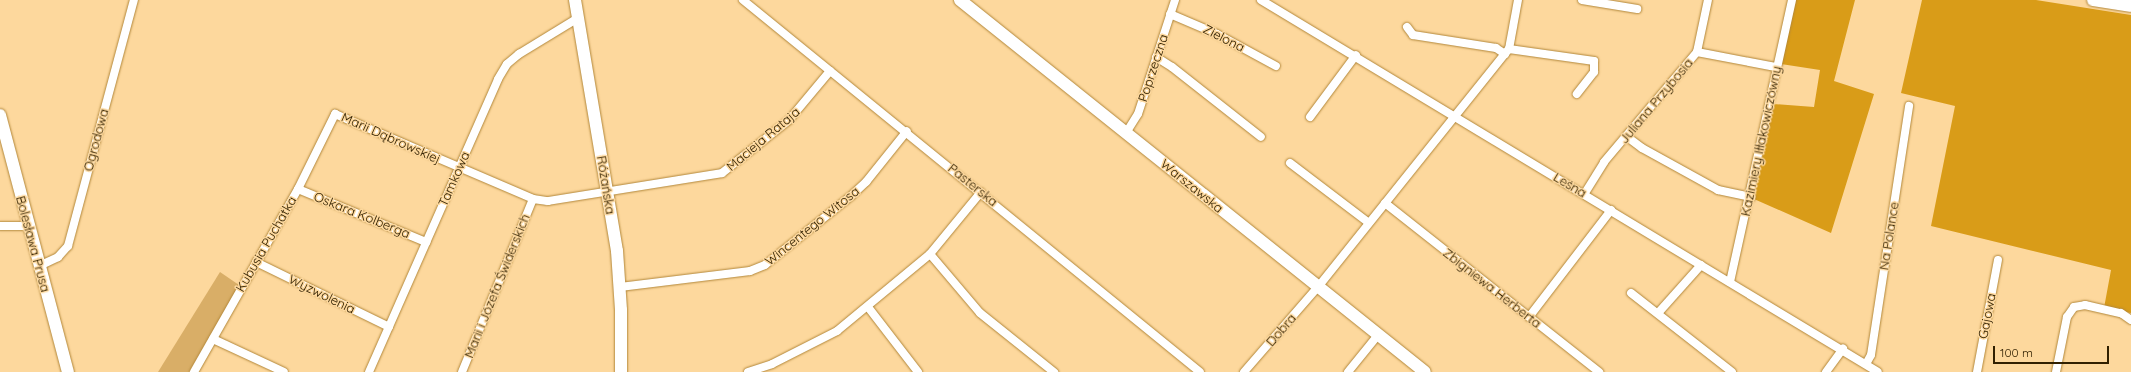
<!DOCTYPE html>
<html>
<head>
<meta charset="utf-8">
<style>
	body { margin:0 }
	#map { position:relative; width:2131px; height:372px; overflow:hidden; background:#fdd89d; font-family:Quicksand,sans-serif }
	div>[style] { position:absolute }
	.green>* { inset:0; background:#d9ae67 }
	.forest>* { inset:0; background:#d99c18 }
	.roads { filter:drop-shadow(0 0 1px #b2873a) drop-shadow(0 0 1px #b2873a) }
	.street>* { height:8px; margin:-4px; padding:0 4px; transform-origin:4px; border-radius:4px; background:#fff }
	.secondary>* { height:12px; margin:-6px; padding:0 6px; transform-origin:6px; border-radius:6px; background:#fff }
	span { translate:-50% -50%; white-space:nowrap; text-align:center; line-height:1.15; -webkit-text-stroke:3px #fdd89d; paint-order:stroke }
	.street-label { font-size:13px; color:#312000 }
	.scale { position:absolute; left:1993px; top:346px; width:116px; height:18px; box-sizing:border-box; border:2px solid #312000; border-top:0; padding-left:5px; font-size:12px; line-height:14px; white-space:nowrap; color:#312000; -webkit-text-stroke:3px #fdd89d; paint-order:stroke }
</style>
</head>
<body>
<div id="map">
	<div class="green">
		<div style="clip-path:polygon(220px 272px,239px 285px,189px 372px,158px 372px)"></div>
	</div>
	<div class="forest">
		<div style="clip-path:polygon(1796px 0,1855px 0,1834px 81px,1874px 94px,1831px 233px,1754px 199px,1773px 104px,1814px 107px,1820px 70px,1781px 64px)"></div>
		<div style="clip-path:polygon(1922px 0,2036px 0,2131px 15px,2131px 313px,2104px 308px,2111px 270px,1931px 226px,1955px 106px,1901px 93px)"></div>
	</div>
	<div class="roads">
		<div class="street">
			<div style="left:743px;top:0;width:589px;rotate:39.15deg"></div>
			<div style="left:1261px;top:0;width:720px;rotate:31.09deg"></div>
			<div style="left:1582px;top:0;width:56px;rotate:9.3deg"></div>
			<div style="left:1170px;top:14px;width:51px;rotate:23.1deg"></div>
			<div style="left:1217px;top:34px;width:67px;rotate:28.5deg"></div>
			<div style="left:1407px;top:27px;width:10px;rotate:53deg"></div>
			<div style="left:1413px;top:35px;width:84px;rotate:8.9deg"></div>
			<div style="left:1496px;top:48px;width:11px;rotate:34deg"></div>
			<div style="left:1509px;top:49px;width:86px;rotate:8deg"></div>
			<div style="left:1594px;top:61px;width:11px;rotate:90deg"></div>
			<div style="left:1594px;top:72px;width:28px;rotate:128deg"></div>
			<div style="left:1697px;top:52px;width:80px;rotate:10.8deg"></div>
			<div style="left:1156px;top:57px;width:19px;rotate:32deg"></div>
			<div style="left:1172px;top:67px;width:113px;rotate:38.2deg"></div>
			<div style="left:1310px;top:117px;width:77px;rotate:-53.4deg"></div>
			<div style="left:1126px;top:133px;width:22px;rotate:-58deg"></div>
			<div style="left:1138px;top:114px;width:120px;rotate:-72deg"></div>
			<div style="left:1626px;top:136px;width:20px;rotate:37deg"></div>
			<div style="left:1642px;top:148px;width:87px;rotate:28.9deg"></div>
			<div style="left:1718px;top:190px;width:34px;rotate:12deg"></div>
			<div style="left:1290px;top:163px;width:99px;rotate:37.2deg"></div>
			<div style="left:298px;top:189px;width:139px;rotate:22.5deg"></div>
			<div style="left:1585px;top:193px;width:36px;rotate:-58deg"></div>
			<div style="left:1604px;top:162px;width:144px;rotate:-49.8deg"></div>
			<div style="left:1697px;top:52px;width:53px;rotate:-78.1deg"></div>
			<div style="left:1385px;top:203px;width:273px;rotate:38.3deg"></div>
			<div style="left:0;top:226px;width:28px"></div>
			<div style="left:930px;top:254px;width:77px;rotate:49.7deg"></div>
			<div style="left:980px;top:313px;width:95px;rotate:38.6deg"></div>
			<div style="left:256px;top:262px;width:148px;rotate:26deg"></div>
			<div style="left:39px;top:266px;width:21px;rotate:-25deg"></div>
			<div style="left:58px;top:257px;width:15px;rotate:-48deg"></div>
			<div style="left:68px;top:246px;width:255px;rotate:-75deg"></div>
			<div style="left:1730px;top:282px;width:289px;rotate:-77.6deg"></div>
			<div style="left:620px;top:287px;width:131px;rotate:-7deg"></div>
			<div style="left:750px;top:271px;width:16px;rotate:-22deg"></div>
			<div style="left:765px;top:265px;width:110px;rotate:-38.7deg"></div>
			<div style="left:851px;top:196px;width:21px;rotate:-43deg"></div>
			<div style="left:866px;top:182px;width:65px;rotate:-51.2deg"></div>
			<div style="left:1631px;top:293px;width:128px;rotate:38deg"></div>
			<div style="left:868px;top:307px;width:82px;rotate:52.4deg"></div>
			<div style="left:1659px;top:312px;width:63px;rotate:-48.2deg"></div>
			<div style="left:1529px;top:317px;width:135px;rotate:-52.5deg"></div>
			<div style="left:213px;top:339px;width:78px;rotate:24.9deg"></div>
			<div style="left:1866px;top:364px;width:10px;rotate:-61deg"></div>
			<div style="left:1871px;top:355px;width:252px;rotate:-81.3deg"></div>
			<div style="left:194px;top:372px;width:210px;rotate:-60.4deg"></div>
			<div style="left:298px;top:189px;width:84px;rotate:-63.7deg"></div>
			<div style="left:335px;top:114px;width:215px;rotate:23.2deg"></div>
			<div style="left:533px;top:199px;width:15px;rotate:8deg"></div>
			<div style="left:548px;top:201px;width:176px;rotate:-9.1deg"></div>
			<div style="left:722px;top:173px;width:85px;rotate:-38.3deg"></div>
			<div style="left:789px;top:120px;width:64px;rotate:-50.1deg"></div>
			<div style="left:369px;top:372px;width:320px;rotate:-66.2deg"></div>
			<div style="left:498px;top:79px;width:17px;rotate:-59deg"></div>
			<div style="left:507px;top:64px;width:16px;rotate:-40deg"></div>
			<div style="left:519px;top:54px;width:69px;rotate:-31.4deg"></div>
			<div style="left:462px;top:372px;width:187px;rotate:-67.7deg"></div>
			<div style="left:748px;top:372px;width:25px;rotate:-18deg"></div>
			<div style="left:772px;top:364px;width:73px;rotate:-26.9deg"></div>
			<div style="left:837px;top:331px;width:121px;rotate:-39.6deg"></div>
			<div style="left:930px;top:254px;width:80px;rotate:-50.6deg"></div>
			<div style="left:1244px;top:372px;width:113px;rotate:-49deg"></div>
			<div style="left:1318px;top:287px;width:305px;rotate:-51.3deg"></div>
			<div style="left:1509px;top:49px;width:50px;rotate:-79.6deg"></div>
			<div style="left:1348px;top:372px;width:48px;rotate:-51deg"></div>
			<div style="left:1826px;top:372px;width:29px;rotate:-54deg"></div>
			<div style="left:1977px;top:372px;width:114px;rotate:-79.4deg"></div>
			<div style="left:2056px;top:372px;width:56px;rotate:-78.7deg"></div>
			<div style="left:2067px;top:317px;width:12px;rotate:-55deg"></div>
			<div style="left:2074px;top:307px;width:11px;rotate:-10deg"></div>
			<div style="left:2085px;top:305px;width:37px;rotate:13deg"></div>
			<div style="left:2121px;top:313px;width:12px;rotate:35deg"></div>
		</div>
		<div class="secondary">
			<div style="left:575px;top:0;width:254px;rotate:80.5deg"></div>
			<div style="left:617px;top:251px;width:59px;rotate:86.1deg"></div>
			<div style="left:621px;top:310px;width:62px;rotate:90deg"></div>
			<div style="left:960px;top:0;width:595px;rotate:38.66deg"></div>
			<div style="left:2093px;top:0;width:38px;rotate:9deg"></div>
			<div style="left:0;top:115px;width:266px;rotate:75.2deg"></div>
		</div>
	</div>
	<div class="street-label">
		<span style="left:1224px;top:38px;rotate:27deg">Zielona</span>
		<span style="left:1153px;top:68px;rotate:-72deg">Poprzeczna</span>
		<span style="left:1656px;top:101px;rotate:-50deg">Juliana Przybosia</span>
		<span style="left:391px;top:138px;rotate:24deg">Marii Dąbrowskiej</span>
		<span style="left:763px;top:139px;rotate:-40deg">Macieja Rataja</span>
		<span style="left:96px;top:140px;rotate:-75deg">Ogrodowa</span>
		<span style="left:1761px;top:141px;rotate:-78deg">Kazimiery Iłłakowiczówny</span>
		<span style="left:454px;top:179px;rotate:-66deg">Tamkowa</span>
		<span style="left:606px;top:185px;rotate:81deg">Różańska</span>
		<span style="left:973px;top:185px;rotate:39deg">Pasterska</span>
		<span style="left:1570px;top:185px;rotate:31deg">Leśna</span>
		<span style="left:1192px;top:186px;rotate:39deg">Warszawska</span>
		<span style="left:362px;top:215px;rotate:22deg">Oskara Kolberga</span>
		<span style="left:812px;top:226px;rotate:-39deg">Wincentego Witosa</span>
		<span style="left:1889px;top:236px;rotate:-81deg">Na Polance</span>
		<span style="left:33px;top:244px;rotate:75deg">Bolesława Prusa</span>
		<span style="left:266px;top:244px;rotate:-60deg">Kubusia Puchatka</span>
		<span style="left:497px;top:286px;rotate:-68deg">Marii i Józefa Świderskich</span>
		<span style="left:1492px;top:288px;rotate:38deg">Zbigniewa Herberta</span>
		<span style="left:322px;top:294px;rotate:26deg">Wyzwolenia</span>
		<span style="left:1987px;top:316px;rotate:-79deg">Gajowa</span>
		<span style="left:1281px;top:330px;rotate:-49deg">Dobra</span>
	</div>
	<div class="scale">100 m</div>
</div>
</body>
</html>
